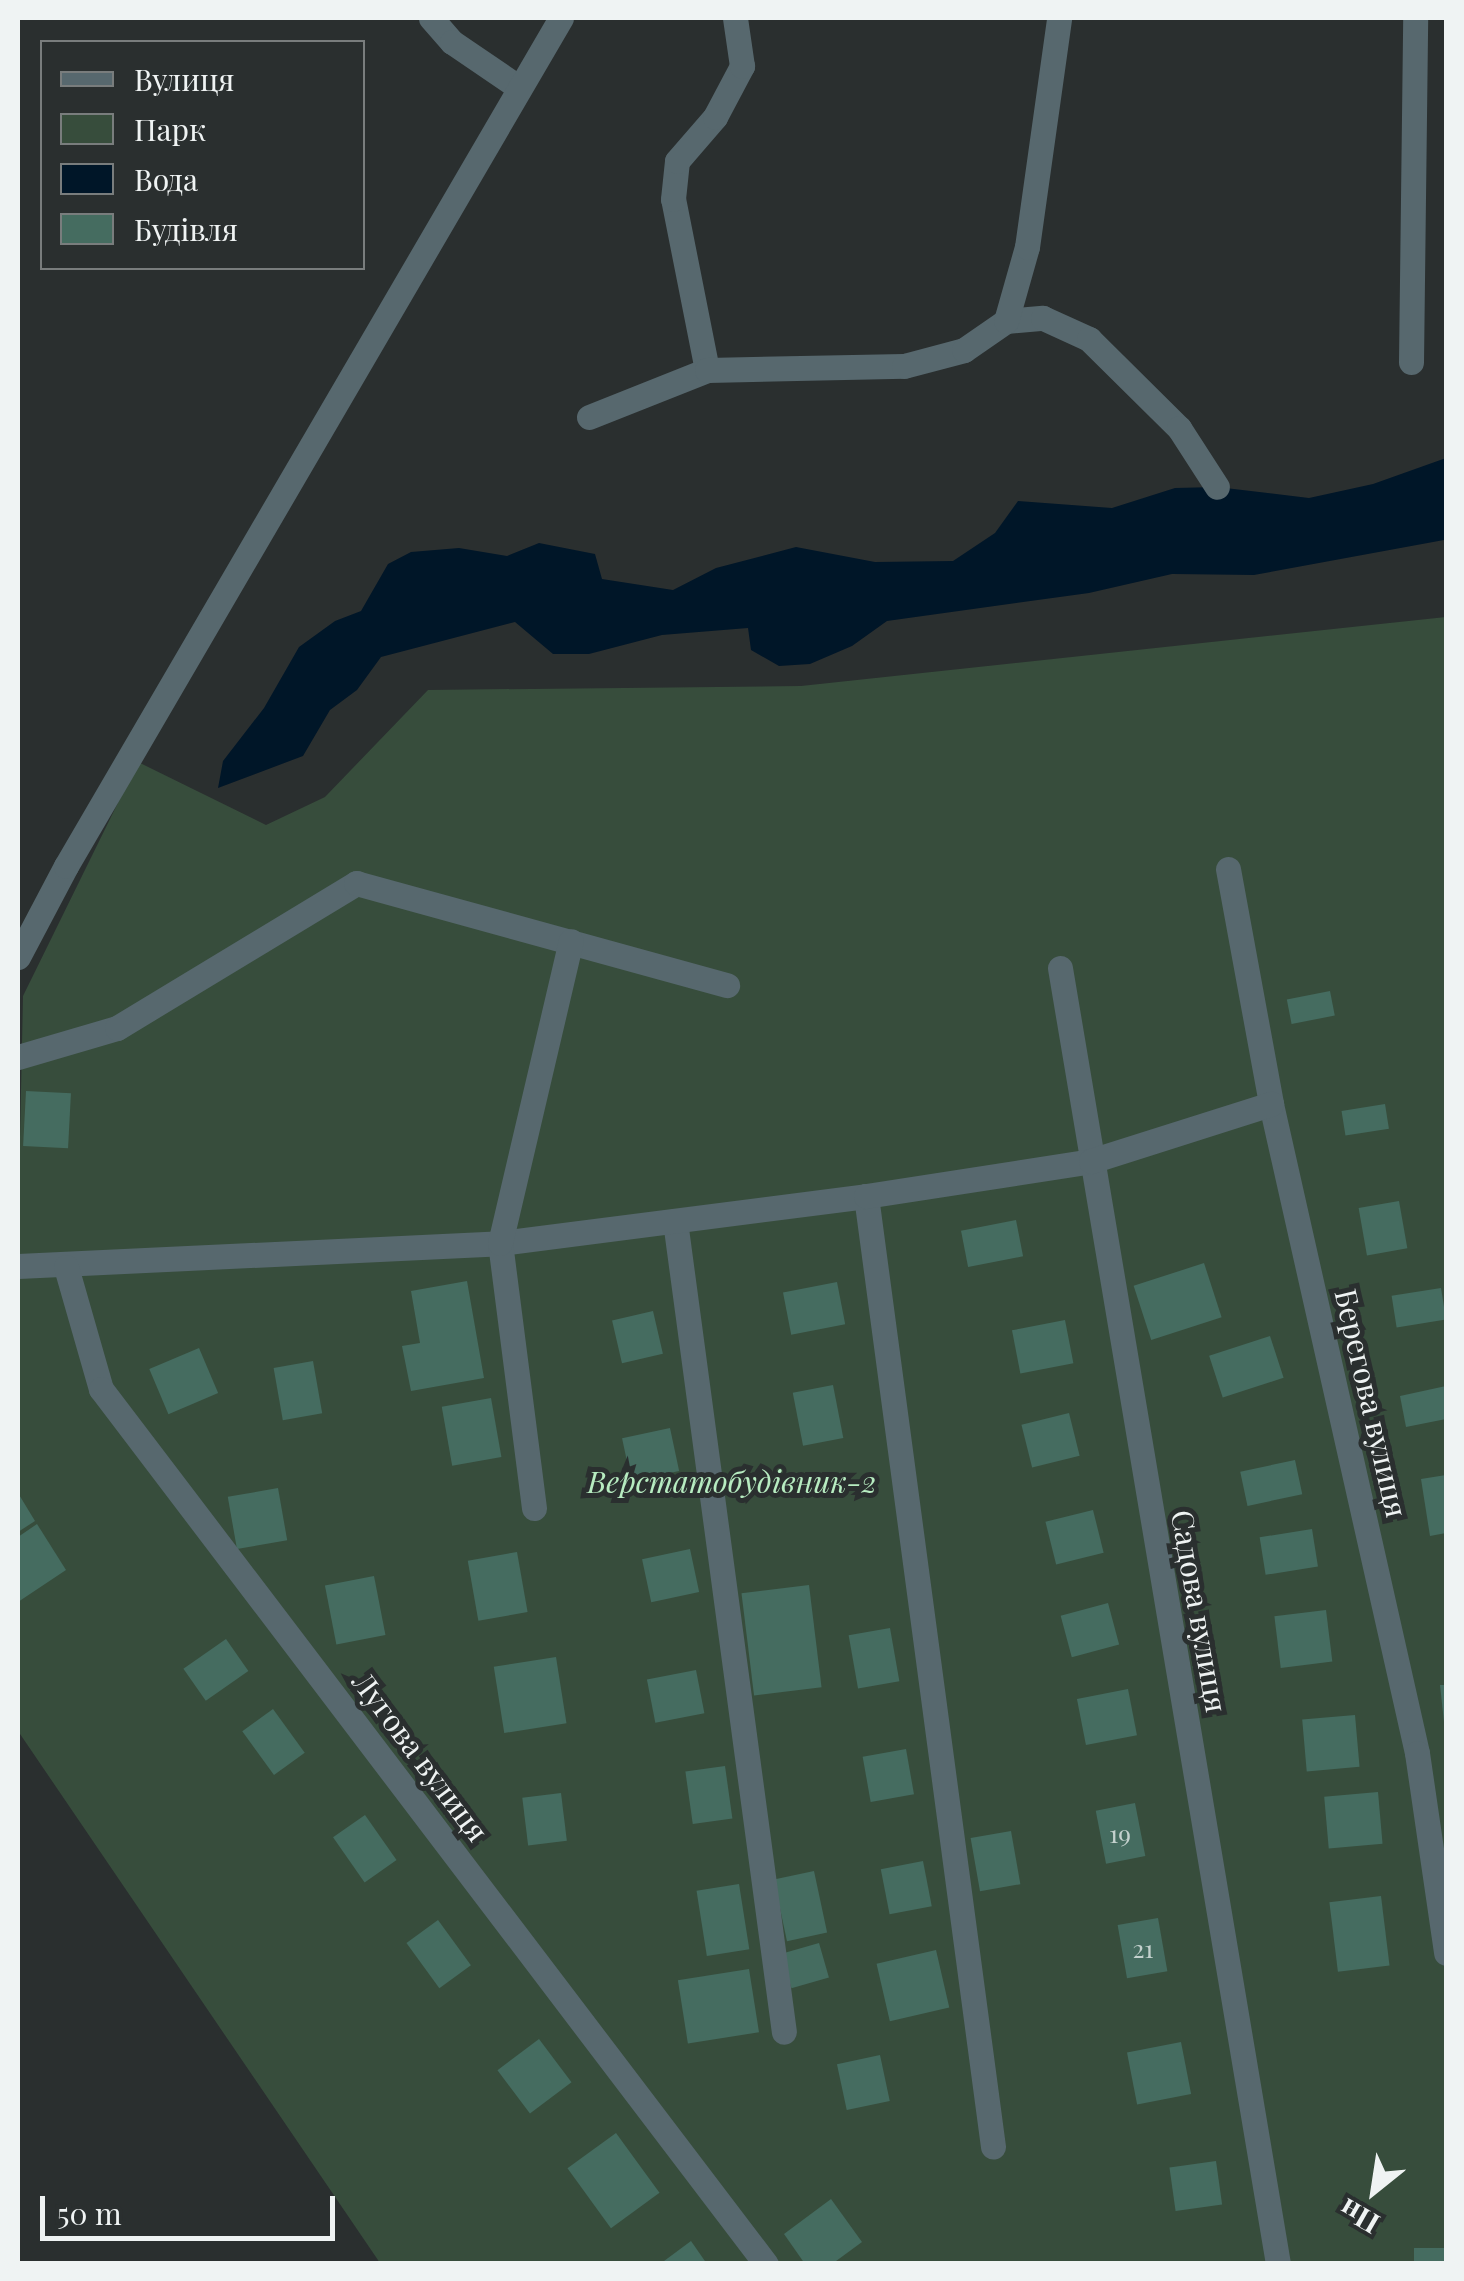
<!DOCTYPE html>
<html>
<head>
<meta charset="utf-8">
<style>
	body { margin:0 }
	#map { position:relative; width:1464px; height:2281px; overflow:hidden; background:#2a2f2f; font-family:"Playfair Display",serif }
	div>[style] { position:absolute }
	.green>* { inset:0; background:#374d3c }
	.water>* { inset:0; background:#001628 }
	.building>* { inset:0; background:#456c60; transform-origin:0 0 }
	.minor>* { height:25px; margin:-12.5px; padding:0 12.5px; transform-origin:12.5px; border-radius:12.5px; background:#57686e }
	span { translate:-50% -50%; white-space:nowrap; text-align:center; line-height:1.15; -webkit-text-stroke:10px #2a2f2f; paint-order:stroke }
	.number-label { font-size:25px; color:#c4d1ce }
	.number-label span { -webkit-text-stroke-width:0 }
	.street-label { font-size:30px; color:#eff3f3 }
	.park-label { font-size:30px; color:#b7ecc1; font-style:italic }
	.frame { position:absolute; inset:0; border:20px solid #eff3f3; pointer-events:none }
	.legend { position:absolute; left:40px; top:40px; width:325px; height:230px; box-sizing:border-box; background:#2a2f2f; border:2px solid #797d7d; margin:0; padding:12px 18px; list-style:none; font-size:30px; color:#eff3f3 }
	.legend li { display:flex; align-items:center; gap:20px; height:50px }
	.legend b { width:50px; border:2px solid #797d7d }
	.north { position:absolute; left:1324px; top:2141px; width:100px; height:100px; -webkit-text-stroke:8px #2a2f2f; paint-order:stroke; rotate:210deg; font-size:28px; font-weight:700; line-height:40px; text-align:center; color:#eff3f3 }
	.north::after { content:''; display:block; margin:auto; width:35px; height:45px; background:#eff3f3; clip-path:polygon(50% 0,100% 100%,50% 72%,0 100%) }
	.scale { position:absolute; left:40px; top:2196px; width:295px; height:45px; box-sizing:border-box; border:5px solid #eff3f3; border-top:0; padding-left:12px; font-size:30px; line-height:35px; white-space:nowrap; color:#eff3f3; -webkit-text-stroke:8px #2a2f2f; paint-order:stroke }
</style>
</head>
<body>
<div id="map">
	<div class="green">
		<div style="clip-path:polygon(1446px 617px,1446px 2263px,380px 2263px,18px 1731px,18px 1231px,23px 996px,138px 762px,266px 825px,325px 797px,428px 690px,801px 686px)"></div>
	</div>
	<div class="water">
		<div style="clip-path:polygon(1446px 458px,1444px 540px,1254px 575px,1172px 574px,1089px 593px,887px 621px,852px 646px,810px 664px,779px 666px,751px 650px,748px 628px,662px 635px,589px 654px,553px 654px,515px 622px,381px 657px,357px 690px,330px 710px,303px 756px,218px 788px,223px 761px,264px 708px,299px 647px,335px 621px,361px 611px,388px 564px,411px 552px,459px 548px,507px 556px,539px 543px,595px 554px,602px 579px,673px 590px,716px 568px,796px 547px,875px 562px,953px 561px,995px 533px,1018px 501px,1112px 508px,1175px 488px,1217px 487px,1309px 498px,1373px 484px)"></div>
	</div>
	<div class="building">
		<div style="left:1330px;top:991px;width:25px;height:44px;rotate:79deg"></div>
		<div style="left:26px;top:1091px;width:45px;height:55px;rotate:3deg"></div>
		<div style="left:1385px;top:1104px;width:25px;height:44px;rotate:81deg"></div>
		<div style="left:1399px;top:1201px;width:48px;height:41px;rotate:80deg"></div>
		<div style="left:1016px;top:1220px;width:37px;height:56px;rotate:79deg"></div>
		<div style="left:1204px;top:1263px;width:57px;height:74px;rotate:72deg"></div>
		<div style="clip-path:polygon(467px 1281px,484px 1378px,411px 1391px,402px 1346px,420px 1343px,411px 1291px)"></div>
		<div style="left:837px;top:1282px;width:43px;height:55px;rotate:79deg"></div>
		<div style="left:1441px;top:1288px;width:32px;height:50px;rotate:81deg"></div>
		<div style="left:653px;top:1311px;width:44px;height:42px;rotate:77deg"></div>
		<div style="left:1065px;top:1320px;width:44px;height:54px;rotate:79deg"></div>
		<div style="left:1270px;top:1336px;width:44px;height:64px;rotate:72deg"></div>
		<div style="left:199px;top:1348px;width:49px;height:54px;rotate:67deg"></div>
		<div style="left:313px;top:1361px;width:53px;height:40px;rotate:80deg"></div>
		<div style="left:833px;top:1385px;width:54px;height:41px;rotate:79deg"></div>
		<div style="clip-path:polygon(1446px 1386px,1446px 1419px,1406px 1427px,1400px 1396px)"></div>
		<div style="left:491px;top:1398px;width:60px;height:50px;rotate:80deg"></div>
		<div style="left:1069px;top:1413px;width:44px;height:49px;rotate:76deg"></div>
		<div style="left:670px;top:1428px;width:44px;height:49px;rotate:78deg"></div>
		<div style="left:1295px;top:1460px;width:35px;height:56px;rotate:78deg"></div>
		<div style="clip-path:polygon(1446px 1475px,1446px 1533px,1430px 1536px,1421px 1479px)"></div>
		<div style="left:278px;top:1488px;width:53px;height:51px;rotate:80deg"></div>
		<div style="clip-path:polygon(18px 1493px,35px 1521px,18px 1532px)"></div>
		<div style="left:1093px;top:1510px;width:44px;height:49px;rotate:76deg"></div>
		<div style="clip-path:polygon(37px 1524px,66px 1570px,18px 1602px,18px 1537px)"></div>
		<div style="left:1312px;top:1529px;width:38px;height:53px;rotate:81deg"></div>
		<div style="left:690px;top:1549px;width:44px;height:49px;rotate:78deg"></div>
		<div style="left:517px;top:1552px;width:61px;height:50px;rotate:80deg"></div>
		<div style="left:374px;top:1576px;width:60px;height:50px;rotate:79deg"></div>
		<div style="left:809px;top:1585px;width:103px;height:68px;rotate:83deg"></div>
		<div style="left:1108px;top:1603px;width:43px;height:49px;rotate:75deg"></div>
		<div style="left:1326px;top:1610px;width:52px;height:52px;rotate:83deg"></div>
		<div style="left:890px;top:1628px;width:54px;height:42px;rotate:80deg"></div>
		<div style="left:226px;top:1639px;width:39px;height:52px;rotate:55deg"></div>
		<div style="left:556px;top:1657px;width:67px;height:63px;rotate:81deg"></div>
		<div style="left:696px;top:1670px;width:44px;height:50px;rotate:79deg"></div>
		<div style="clip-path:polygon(1440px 1685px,1446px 1685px,1446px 1722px,1444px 1722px)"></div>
		<div style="left:1128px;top:1689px;width:47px;height:52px;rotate:79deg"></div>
		<div style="left:273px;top:1709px;width:54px;height:38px;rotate:54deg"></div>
		<div style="left:1355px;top:1715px;width:52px;height:53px;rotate:85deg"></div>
		<div style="left:906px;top:1749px;width:46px;height:44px;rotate:80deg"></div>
		<div style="left:725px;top:1766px;width:53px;height:40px;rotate:82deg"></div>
		<div style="left:1378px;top:1792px;width:52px;height:54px;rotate:85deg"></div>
		<div style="left:561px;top:1793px;width:48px;height:39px;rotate:83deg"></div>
		<div style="left:1135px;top:1803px;width:54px;height:40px;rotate:79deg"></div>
		<div style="left:365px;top:1815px;width:55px;height:39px;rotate:55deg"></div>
		<div style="left:1011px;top:1831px;width:54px;height:41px;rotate:80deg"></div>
		<div style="left:923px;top:1861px;width:46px;height:43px;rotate:79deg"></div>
		<div style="left:814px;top:1871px;width:63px;height:41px;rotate:78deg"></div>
		<div style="left:739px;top:1884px;width:66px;height:43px;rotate:81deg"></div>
		<div style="left:1381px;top:1896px;width:70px;height:52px;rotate:83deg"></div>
		<div style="left:1158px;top:1918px;width:54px;height:41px;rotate:80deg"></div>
		<div style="left:438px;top:1920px;width:56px;height:39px;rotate:54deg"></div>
		<div style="left:819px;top:1943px;width:36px;height:39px;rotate:74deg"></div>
		<div style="left:936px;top:1950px;width:59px;height:61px;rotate:77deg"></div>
		<div style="left:749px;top:1969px;width:64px;height:72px;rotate:81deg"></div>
		<div style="left:539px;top:2039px;width:54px;height:52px;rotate:53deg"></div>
		<div style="left:1181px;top:2042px;width:53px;height:55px;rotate:79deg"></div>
		<div style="left:880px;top:2055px;width:47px;height:44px;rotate:78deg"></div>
		<div style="left:616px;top:2133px;width:74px;height:60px;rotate:54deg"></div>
		<div style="left:1216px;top:2161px;width:44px;height:47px;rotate:82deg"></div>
		<div style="clip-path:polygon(831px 2199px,862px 2242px,832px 2264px,805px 2264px,784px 2234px)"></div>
		<div style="clip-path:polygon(691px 2241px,707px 2264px,660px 2264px)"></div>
		<div style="left:1446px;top:2248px;width:16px;height:32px;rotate:90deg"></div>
	</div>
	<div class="minor">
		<div style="left:431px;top:18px;width:32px;rotate:49deg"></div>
		<div style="left:452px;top:42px;width:80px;rotate:34.3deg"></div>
		<div style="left:1006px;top:321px;width:37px;rotate:-5deg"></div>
		<div style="left:1043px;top:318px;width:51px;rotate:24.5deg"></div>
		<div style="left:1089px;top:339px;width:127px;rotate:44.7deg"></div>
		<div style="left:1179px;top:428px;width:70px;rotate:57.2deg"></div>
		<div style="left:1411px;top:362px;width:344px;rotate:-89.3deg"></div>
		<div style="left:707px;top:370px;width:174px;rotate:-101.2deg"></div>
		<div style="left:673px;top:199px;width:38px;rotate:-84deg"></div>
		<div style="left:677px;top:161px;width:58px;rotate:-49.2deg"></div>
		<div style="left:715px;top:117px;width:58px;rotate:-62.1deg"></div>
		<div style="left:742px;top:66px;width:49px;rotate:-98.3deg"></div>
		<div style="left:589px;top:417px;width:127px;rotate:-21.7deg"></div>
		<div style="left:707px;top:370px;width:197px;rotate:-1.2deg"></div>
		<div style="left:904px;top:366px;width:62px;rotate:-14.9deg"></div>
		<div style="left:964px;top:350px;width:51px;rotate:-34.6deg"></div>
		<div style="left:1006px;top:321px;width:77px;rotate:-74.2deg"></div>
		<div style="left:1027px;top:247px;width:231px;rotate:-82deg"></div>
		<div style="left:1228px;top:869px;width:239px;rotate:79.6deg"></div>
		<div style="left:1271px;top:1104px;width:665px;rotate:77.32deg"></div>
		<div style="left:1417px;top:1753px;width:202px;rotate:81.7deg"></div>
		<div style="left:18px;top:957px;width:103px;rotate:-62.2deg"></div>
		<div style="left:66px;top:866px;width:982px;rotate:-59.73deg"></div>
		<div style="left:1060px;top:968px;width:1314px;rotate:80.45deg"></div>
		<div style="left:18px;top:1057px;width:103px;rotate:-16.3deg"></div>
		<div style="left:117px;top:1028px;width:280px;rotate:-31.2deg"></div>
		<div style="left:356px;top:883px;width:385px;rotate:15.4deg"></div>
		<div style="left:866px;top:1196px;width:959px;rotate:82.39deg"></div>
		<div style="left:675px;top:1221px;width:818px;rotate:82.35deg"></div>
		<div style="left:18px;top:1266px;width:483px;rotate:-2.7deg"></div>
		<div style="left:500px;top:1243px;width:369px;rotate:-7.3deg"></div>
		<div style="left:866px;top:1196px;width:228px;rotate:-8.8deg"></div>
		<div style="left:1091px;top:1161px;width:189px;rotate:-17.6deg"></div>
		<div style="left:66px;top:1267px;width:127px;rotate:74deg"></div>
		<div style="left:101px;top:1389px;width:1099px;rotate:52.77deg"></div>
		<div style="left:534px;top:1508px;width:267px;rotate:-97.3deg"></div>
		<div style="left:500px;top:1243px;width:310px;rotate:-76.8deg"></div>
	</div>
	<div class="number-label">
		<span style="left:1120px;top:1833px">19</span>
		<span style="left:1143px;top:1948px">21</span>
	</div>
	<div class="street-label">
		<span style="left:1372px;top:1403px;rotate:77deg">Берегова вулиця</span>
		<span style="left:1200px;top:1611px;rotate:80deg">Садова вулиця</span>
		<span style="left:421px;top:1756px;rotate:53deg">Лугова вулиця</span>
	</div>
	<div class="park-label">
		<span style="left:732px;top:1481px">Верстатобудівник-2</span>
	</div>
	<div class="frame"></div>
	<ul class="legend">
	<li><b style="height:12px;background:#57686e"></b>Вулиця</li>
	<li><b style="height:28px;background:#374d3c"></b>Парк</li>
	<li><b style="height:28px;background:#001628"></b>Вода</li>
	<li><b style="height:28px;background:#456c60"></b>Будівля</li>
	</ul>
	<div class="north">Пн</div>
	<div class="scale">50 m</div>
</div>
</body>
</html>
